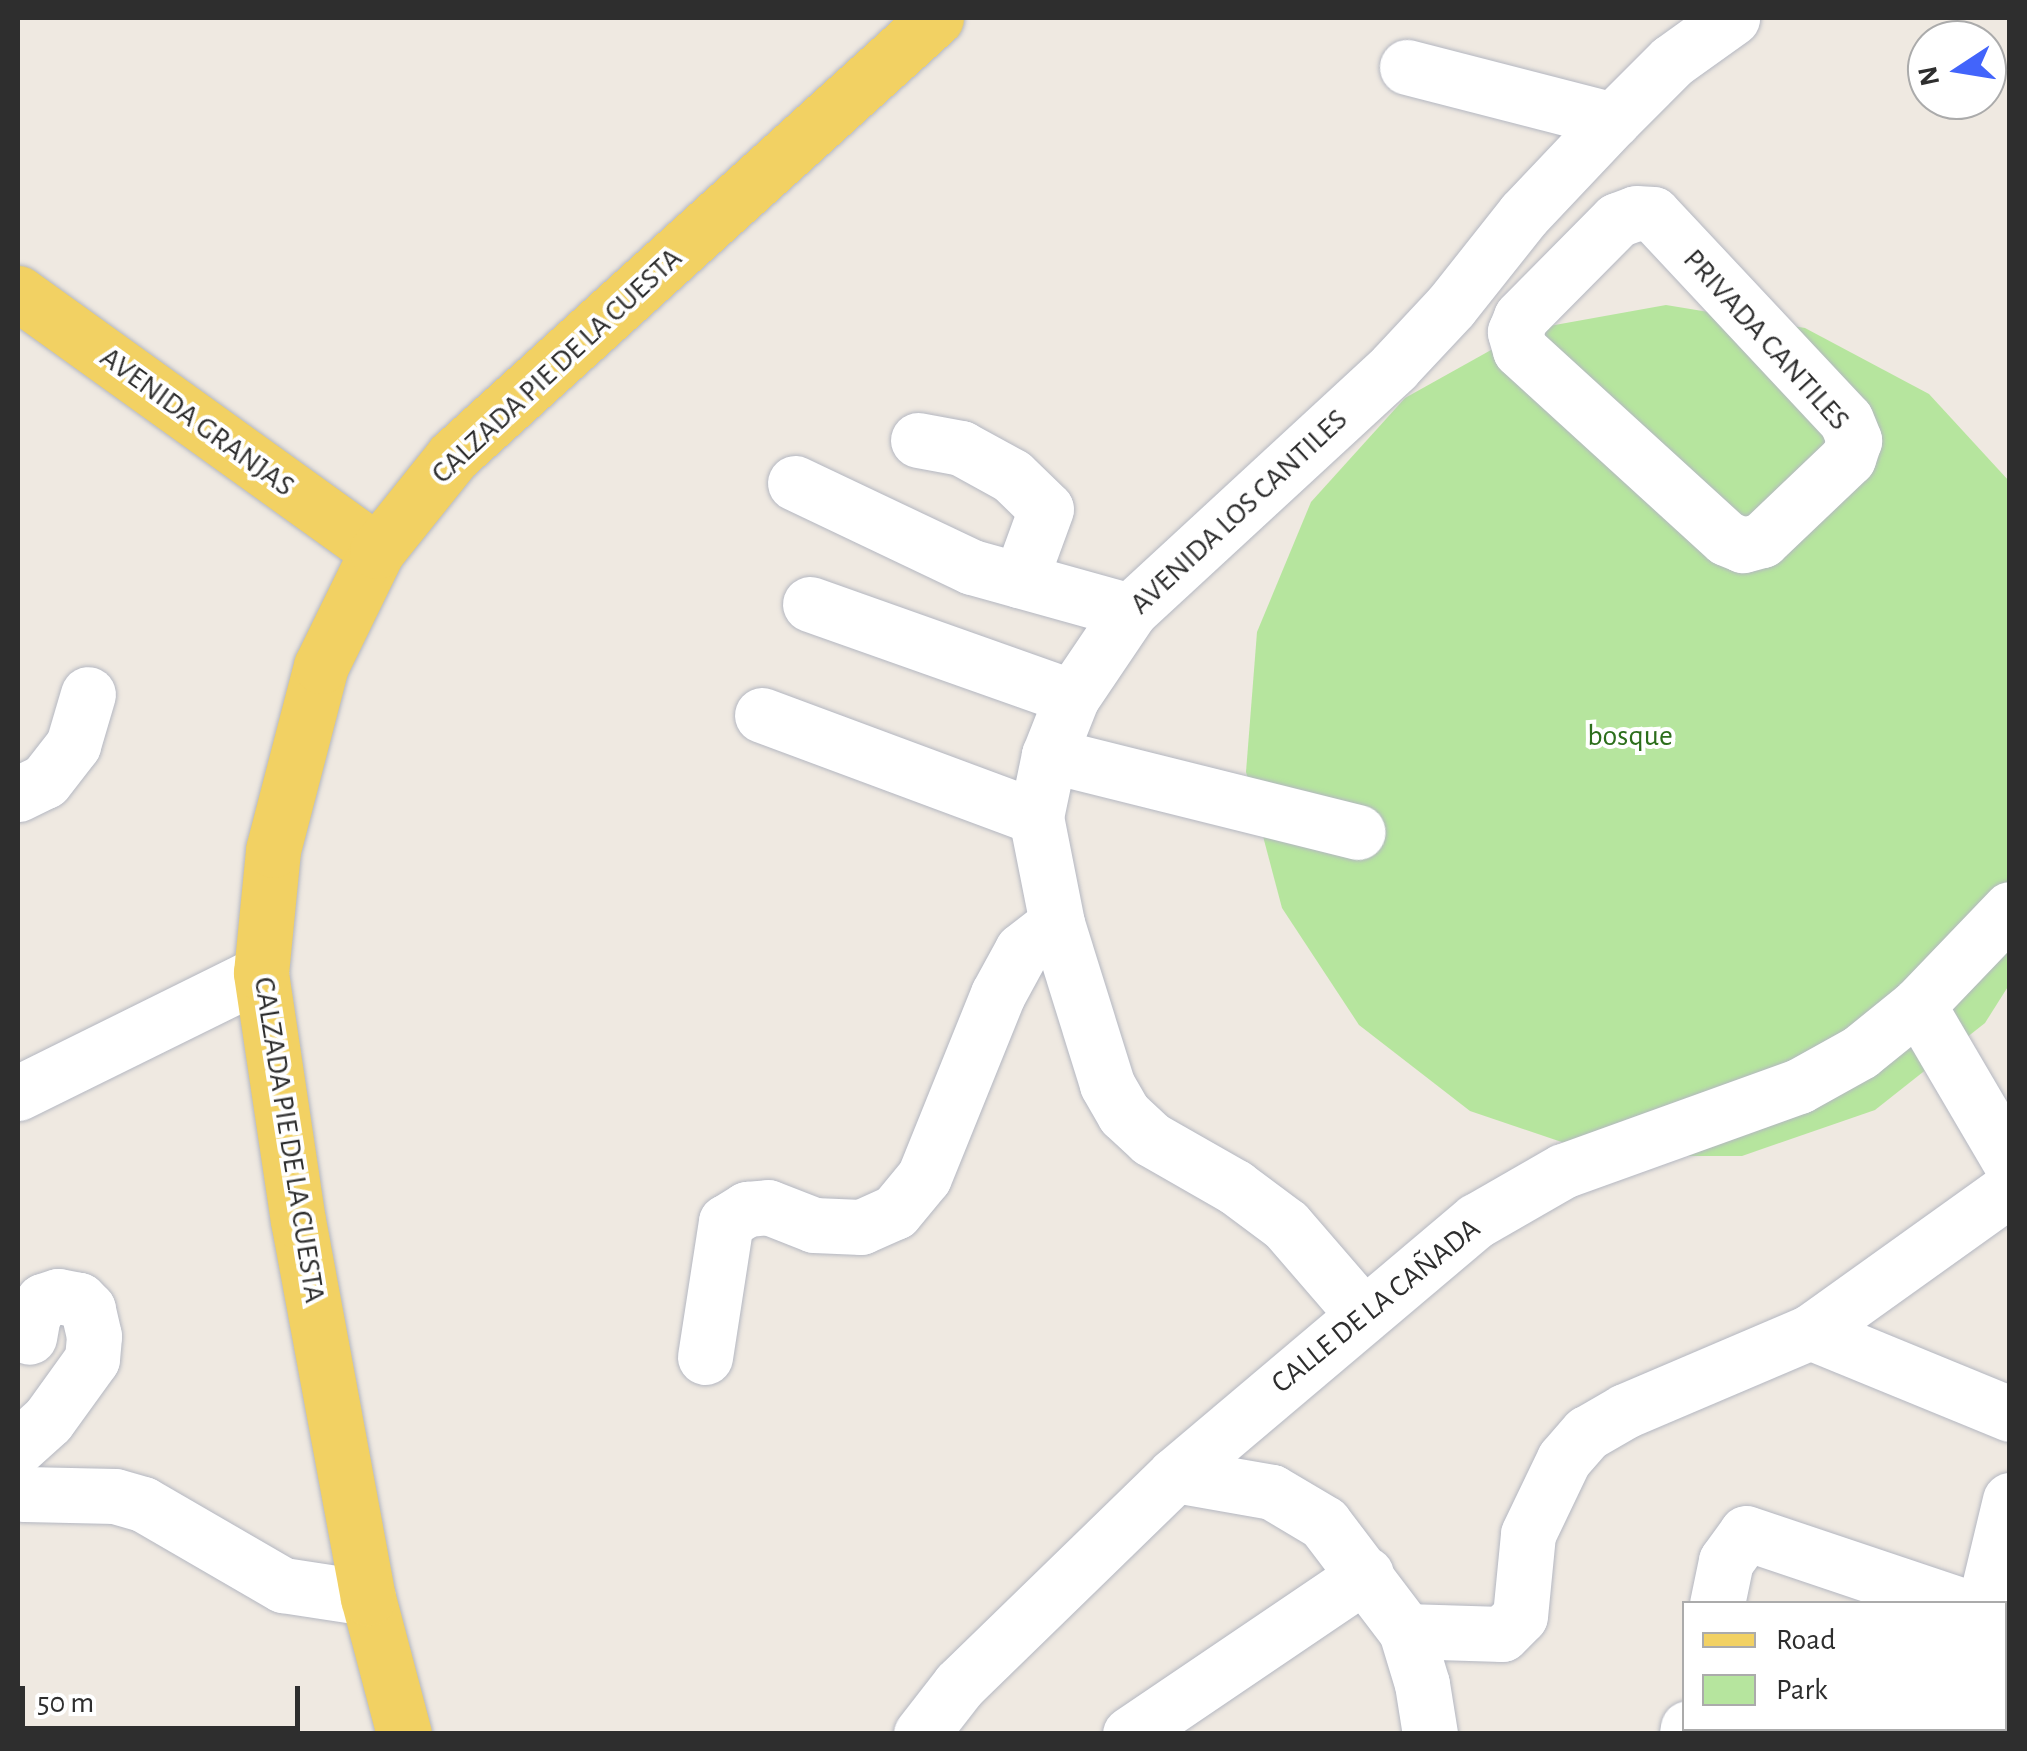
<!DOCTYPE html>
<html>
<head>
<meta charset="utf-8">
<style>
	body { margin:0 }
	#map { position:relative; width:2027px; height:1751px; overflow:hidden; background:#efe9e1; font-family:"Alegreya Sans",sans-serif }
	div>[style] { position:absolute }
	.green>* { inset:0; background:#b6e59e }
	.building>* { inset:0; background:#cbc7bf }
	.roads { filter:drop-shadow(0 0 2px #b4b7c1) drop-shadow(0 0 2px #b4b7c1) }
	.minor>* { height:55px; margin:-27.5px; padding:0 27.5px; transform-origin:27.5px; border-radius:27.5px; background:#fff }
	.major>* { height:55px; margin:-27.5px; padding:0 27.5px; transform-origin:27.5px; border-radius:27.5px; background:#f2d163 }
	span { translate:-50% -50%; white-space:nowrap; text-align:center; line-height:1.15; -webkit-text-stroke:8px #fff; paint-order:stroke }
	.street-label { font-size:30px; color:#2e2e2e }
	.park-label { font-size:30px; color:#2c6e1b }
	.frame { position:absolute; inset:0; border:20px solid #2e2e2e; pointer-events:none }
	.legend { position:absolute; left:1682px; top:1601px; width:325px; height:130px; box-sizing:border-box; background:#fff; border:2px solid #ababab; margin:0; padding:12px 18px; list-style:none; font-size:30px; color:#2e2e2e }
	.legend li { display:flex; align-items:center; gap:20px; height:50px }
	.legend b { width:50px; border:2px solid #ababab }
	.north { position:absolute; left:1907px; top:20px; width:100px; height:100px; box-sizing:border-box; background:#fff; border:2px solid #ababab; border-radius:50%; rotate:258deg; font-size:28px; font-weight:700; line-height:40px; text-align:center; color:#2e2e2e }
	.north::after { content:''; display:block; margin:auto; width:35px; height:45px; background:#4264fb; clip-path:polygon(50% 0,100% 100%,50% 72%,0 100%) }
	.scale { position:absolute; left:20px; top:1686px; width:280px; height:45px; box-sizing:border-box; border:5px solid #2e2e2e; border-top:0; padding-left:12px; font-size:30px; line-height:35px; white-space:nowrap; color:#2e2e2e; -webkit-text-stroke:8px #fff; paint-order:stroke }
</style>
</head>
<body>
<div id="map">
	<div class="green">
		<div style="clip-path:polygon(1666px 305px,1805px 328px,1929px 394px,2009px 481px,2009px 985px,1985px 1023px,1875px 1110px,1742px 1156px,1603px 1156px,1470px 1111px,1359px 1025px,1282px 908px,1246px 772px,1257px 632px,1311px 502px,1405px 398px,1527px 330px)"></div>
	</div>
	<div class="building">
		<div style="clip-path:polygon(1920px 1728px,1985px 1728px,2000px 1732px,1919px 1734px)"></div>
	</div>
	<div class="roads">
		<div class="minor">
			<div style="left:1407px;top:67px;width:213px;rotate:14.4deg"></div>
			<div style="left:1636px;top:213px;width:17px;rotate:3deg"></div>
			<div style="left:1653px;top:214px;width:282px;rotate:46.9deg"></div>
			<div style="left:1846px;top:420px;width:22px;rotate:68deg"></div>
			<div style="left:1854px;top:440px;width:19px;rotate:108deg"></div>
			<div style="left:1848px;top:458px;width:119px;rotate:136.4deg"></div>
			<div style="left:1762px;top:540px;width:20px;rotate:165deg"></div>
			<div style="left:1743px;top:545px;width:18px;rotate:-158deg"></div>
			<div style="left:1726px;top:538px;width:279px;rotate:-137.6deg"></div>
			<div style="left:1520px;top:350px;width:19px;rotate:-106deg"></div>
			<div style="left:1515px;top:332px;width:16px;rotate:-68deg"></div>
			<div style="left:1521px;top:317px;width:136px;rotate:-45.3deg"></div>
			<div style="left:1617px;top:220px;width:20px;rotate:-20deg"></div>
			<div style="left:918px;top:440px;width:44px;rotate:10.5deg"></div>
			<div style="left:961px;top:448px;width:58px;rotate:28.8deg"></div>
			<div style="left:1012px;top:476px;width:47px;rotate:44.1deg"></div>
			<div style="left:1046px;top:509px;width:76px;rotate:110.1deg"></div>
			<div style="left:795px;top:483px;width:196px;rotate:25.4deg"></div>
			<div style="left:972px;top:567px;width:164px;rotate:15.6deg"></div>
			<div style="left:810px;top:604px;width:278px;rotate:19.5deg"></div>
			<div style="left:762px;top:715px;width:292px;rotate:20.4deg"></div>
			<div style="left:1049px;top:755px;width:318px;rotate:14deg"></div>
			<div style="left:18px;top:794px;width:30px;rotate:-26deg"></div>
			<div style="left:45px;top:781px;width:46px;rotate:-52.1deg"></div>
			<div style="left:73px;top:745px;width:53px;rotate:-73.6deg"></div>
			<div style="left:1918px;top:1005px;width:182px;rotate:59.6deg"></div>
			<div style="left:18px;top:1093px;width:271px;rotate:-26.3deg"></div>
			<div style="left:1362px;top:1313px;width:116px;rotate:-130.8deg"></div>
			<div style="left:1286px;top:1225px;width:64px;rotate:-143.3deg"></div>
			<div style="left:1235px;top:1187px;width:97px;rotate:-150.3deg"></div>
			<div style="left:1151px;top:1139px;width:37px;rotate:-137deg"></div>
			<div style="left:1124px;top:1114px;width:34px;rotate:-120deg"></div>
			<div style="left:1107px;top:1084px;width:169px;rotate:-107.3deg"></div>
			<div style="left:1057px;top:923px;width:108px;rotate:-101.2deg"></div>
			<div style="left:1036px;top:817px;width:63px;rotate:-78.2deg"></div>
			<div style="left:1049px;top:755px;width:62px;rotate:-68.4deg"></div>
			<div style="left:1072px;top:697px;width:104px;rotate:-56deg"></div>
			<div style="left:1130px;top:611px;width:359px;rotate:-42.7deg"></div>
			<div style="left:1394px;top:367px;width:83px;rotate:-46.9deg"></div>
			<div style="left:1451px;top:306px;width:117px;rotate:-51.6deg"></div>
			<div style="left:1524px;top:214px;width:129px;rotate:-46.6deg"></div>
			<div style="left:1613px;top:120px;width:83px;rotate:-45deg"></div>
			<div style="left:1672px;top:61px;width:74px;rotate:-35.6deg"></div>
			<div style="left:1810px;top:1332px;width:216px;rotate:22.3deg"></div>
			<div style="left:705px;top:1357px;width:137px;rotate:-81.2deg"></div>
			<div style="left:726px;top:1222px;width:25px;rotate:-32deg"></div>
			<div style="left:747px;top:1209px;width:21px;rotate:-5deg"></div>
			<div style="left:768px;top:1207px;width:49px;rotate:21.4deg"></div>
			<div style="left:814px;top:1225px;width:47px;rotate:2.4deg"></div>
			<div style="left:861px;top:1227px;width:37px;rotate:-24deg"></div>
			<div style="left:895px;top:1212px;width:45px;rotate:-50.4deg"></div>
			<div style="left:924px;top:1177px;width:197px;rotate:-68deg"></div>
			<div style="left:998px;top:994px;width:50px;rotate:-61.4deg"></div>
			<div style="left:1022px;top:950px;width:44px;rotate:-37.6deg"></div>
			<div style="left:18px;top:1447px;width:40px;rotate:-42deg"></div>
			<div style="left:48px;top:1420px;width:75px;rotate:-54.2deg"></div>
			<div style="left:92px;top:1359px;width:23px;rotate:-85deg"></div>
			<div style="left:94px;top:1336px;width:28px;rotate:-103deg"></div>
			<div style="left:88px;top:1309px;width:13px;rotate:-135deg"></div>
			<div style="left:79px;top:1300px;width:21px;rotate:-169deg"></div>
			<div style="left:58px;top:1296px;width:16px;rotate:162deg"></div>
			<div style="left:43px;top:1301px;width:17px;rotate:126deg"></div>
			<div style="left:33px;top:1315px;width:22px;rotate:100deg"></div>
			<div style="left:1175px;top:1475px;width:98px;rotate:9.9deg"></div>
			<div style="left:1272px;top:1492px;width:61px;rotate:30.8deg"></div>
			<div style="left:1324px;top:1523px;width:136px;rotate:52.8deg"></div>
			<div style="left:1406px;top:1631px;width:55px;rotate:73.2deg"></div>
			<div style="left:1422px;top:1684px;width:51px;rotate:80.9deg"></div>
			<div style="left:18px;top:1490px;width:8px;rotate:30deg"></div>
			<div style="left:25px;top:1494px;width:90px;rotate:1.3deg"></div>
			<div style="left:115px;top:1496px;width:29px;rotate:16deg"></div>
			<div style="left:143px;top:1504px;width:162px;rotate:30.1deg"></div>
			<div style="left:283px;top:1585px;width:86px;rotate:8.7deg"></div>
			<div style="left:1717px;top:1604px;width:44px;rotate:-78.2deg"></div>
			<div style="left:1726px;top:1561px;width:34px;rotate:-54deg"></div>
			<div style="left:1746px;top:1533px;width:223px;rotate:18.6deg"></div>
			<div style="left:1985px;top:1604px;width:107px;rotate:-76.5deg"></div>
			<div style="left:1406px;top:1631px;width:96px;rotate:1.8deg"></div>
			<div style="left:1502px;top:1634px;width:25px;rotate:-45deg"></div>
			<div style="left:1520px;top:1616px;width:82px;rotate:-84.4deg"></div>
			<div style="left:1528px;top:1534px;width:83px;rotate:-64.4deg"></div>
			<div style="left:1564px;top:1459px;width:35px;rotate:-49deg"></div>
			<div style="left:1587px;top:1433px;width:44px;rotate:-30.1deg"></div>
			<div style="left:1625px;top:1411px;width:201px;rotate:-23.1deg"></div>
			<div style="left:1810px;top:1332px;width:246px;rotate:-35.6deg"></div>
			<div style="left:921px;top:1734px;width:62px;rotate:-52.2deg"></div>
			<div style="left:959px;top:1685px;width:301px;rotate:-44.2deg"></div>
			<div style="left:1175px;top:1475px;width:394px;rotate:-40.2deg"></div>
			<div style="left:1476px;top:1221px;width:100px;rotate:-29.9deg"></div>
			<div style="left:1563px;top:1171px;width:251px;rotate:-19.8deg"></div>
			<div style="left:1799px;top:1086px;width:70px;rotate:-29.1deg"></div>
			<div style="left:1860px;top:1052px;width:75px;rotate:-39deg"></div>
			<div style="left:1918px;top:1005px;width:133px;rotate:-46.2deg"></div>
			<div style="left:1130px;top:1734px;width:285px;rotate:-34.1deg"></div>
			<div style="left:1687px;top:1734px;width:6px;rotate:-81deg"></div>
			<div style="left:1889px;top:1734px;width:6px;rotate:-90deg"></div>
		</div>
		<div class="major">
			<div style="left:18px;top:293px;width:442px;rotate:35.7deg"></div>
			<div style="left:404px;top:1734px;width:141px;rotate:-104.8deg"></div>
			<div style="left:368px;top:1598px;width:383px;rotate:-100.5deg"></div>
			<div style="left:298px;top:1221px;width:251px;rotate:-98.5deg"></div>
			<div style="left:261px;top:973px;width:124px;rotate:-84.4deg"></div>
			<div style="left:273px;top:850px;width:190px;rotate:-75.4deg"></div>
			<div style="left:321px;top:666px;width:128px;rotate:-64deg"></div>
			<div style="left:377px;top:551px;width:122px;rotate:-51.3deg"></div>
			<div style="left:453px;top:456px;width:652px;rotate:-42.2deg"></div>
		</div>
	</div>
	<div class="street-label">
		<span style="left:1766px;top:340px;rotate:48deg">PRIVADA CANTILES</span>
		<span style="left:557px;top:366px;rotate:-43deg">CALZADA PIE DE LA CUESTA</span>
		<span style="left:197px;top:422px;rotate:36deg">AVENIDA GRANJAS</span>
		<span style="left:1239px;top:512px;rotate:-43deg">AVENIDA LOS CANTILES</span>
		<span style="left:289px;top:1140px;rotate:81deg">CALZADA PIE DE LA CUESTA</span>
		<span style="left:1376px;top:1306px;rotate:-39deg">CALLE DE LA CAÑADA</span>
	</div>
	<div class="park-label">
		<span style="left:1630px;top:736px">bosque</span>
	</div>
	<div class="frame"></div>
	<ul class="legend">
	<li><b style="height:12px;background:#f2d163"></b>Road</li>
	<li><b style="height:28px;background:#b6e59e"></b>Park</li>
	</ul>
	<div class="north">N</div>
	<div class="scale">50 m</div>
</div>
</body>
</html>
